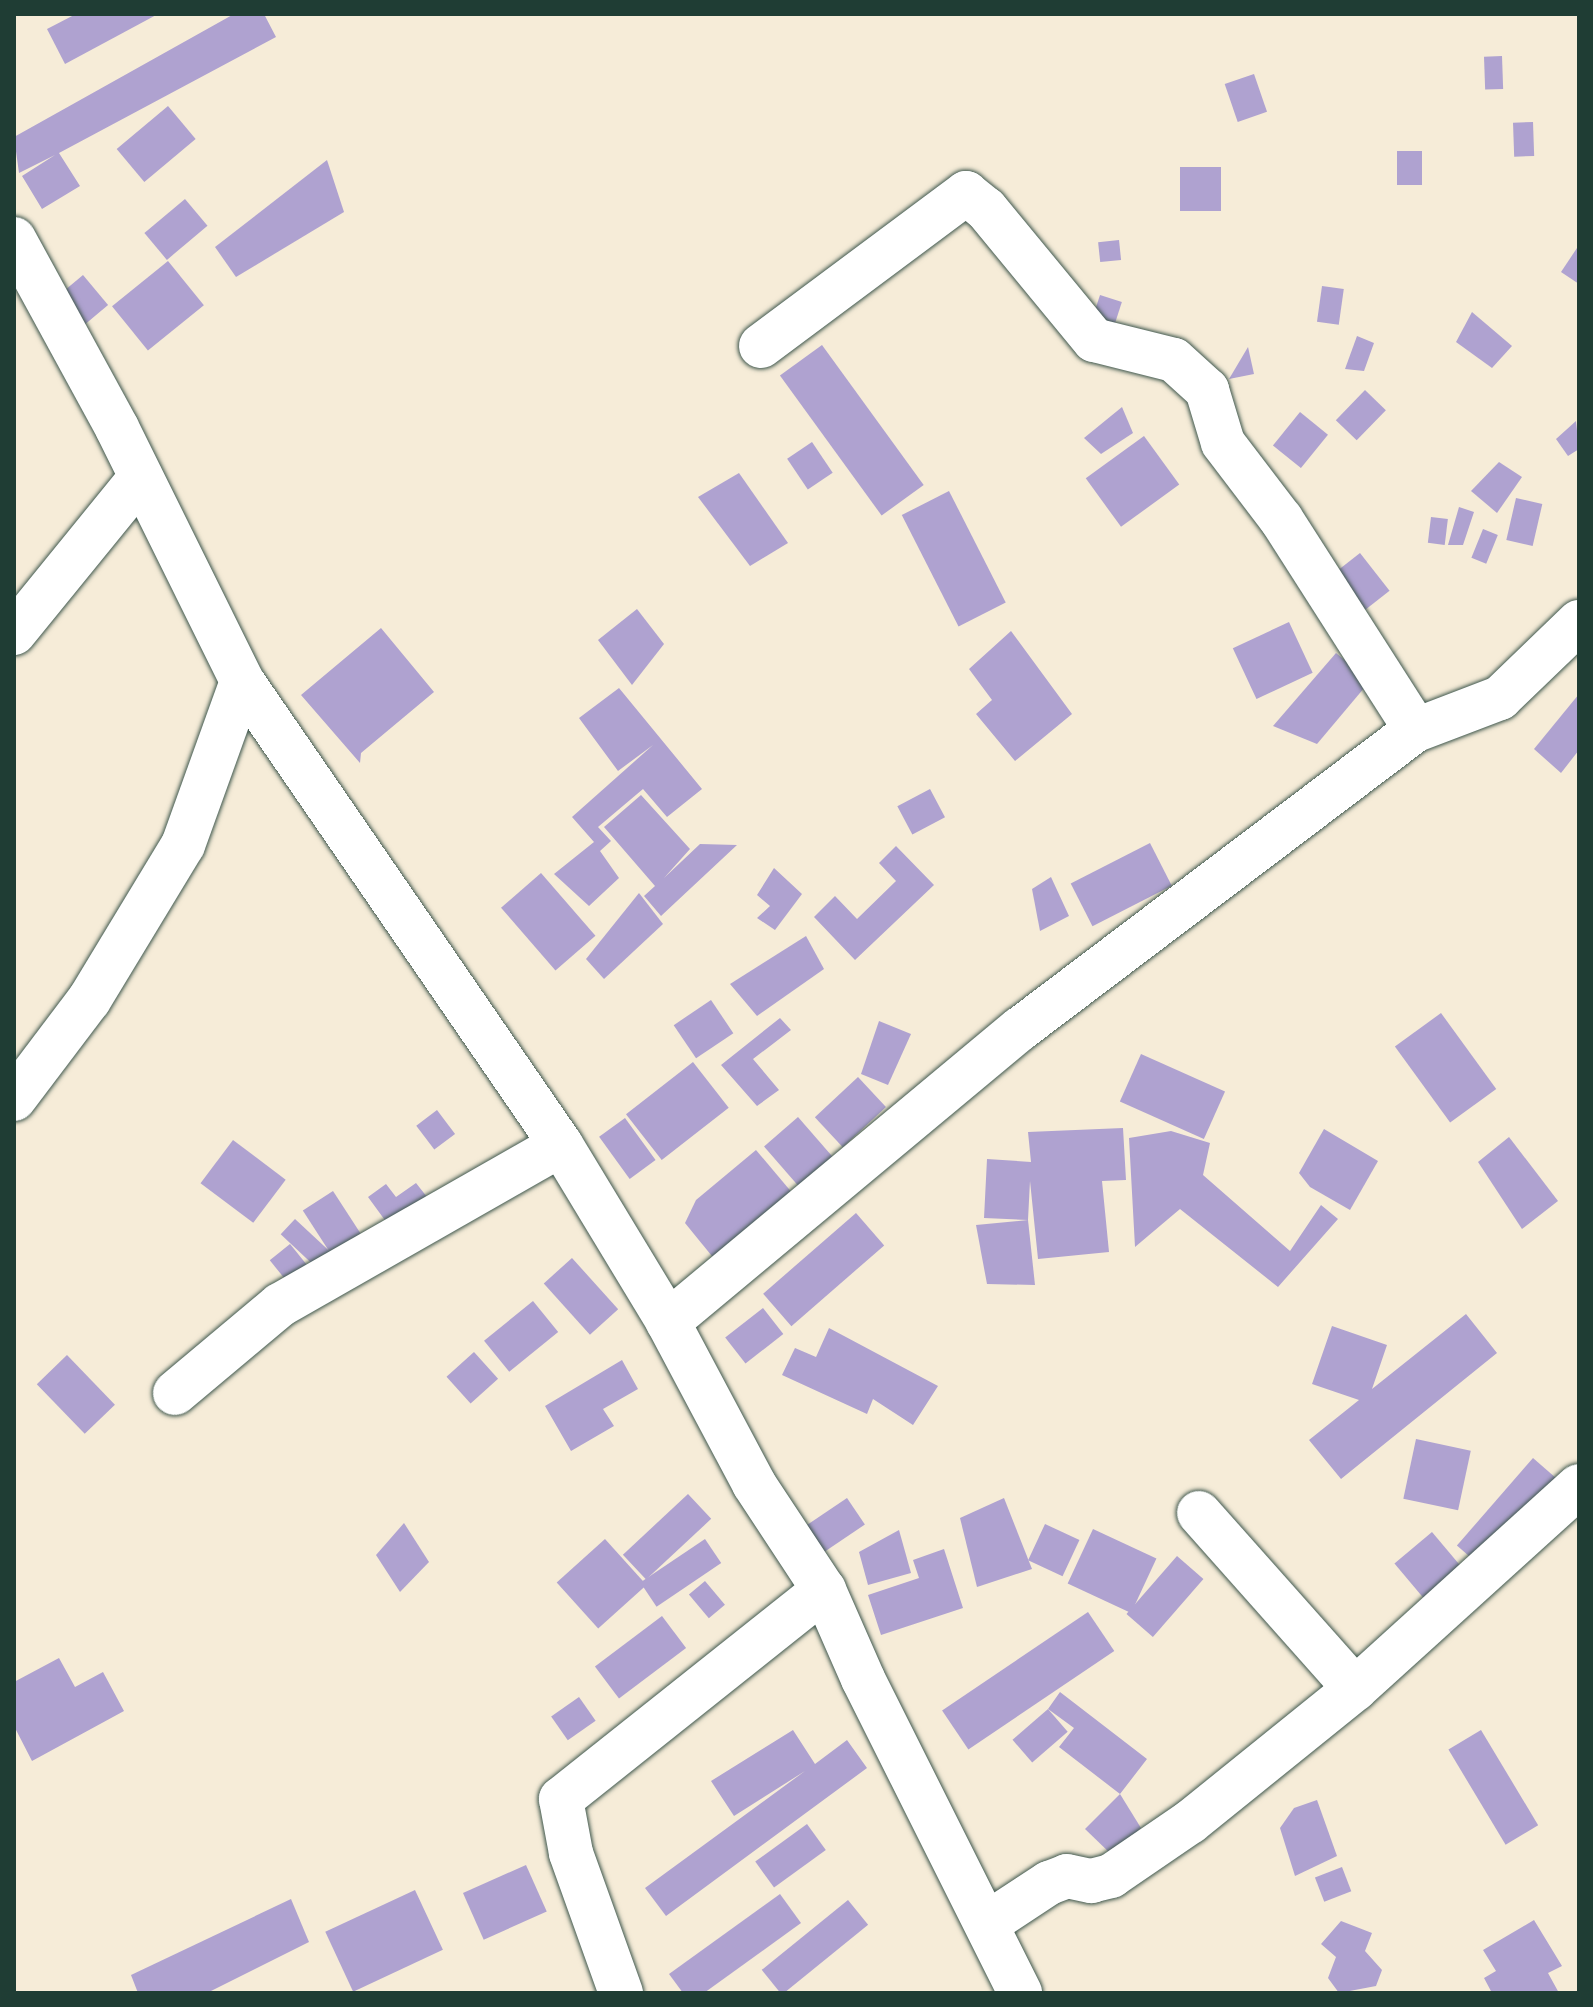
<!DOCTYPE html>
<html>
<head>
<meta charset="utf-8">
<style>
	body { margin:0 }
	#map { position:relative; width:1593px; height:2007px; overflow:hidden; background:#f6ecd8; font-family:"Patrick Hand",sans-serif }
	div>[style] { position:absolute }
	.building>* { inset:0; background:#afa2d0; transform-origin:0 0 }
	.roads { filter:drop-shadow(0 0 2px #3f574d) drop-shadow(0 0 2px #3f574d) }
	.minor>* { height:44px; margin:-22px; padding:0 22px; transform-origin:22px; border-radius:22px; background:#fff }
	span { translate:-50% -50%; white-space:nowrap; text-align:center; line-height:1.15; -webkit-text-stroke:8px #fdfcf7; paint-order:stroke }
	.frame { position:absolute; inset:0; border:16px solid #1f3d34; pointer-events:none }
</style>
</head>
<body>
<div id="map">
	<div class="building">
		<div style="clip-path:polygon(76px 14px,158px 14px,65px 64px,47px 29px)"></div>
		<div style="clip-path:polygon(234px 14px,264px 14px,276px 37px,59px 153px,80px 186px,42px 209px,22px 176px,55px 155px,19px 173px,14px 137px)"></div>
		<div style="left:1502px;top:56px;width:33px;height:18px;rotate:88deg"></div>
		<div style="left:1254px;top:74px;width:40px;height:31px;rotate:71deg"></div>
		<div style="left:168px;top:106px;width:43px;height:67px;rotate:50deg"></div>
		<div style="left:1533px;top:122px;width:34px;height:20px;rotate:88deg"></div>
		<div style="left:1397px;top:151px;width:25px;height:34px"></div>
		<div style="clip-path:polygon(327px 160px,344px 212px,236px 277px,215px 247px)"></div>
		<div style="left:1180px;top:167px;width:41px;height:44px"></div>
		<div style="left:185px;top:199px;width:35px;height:53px;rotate:50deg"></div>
		<div style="left:1119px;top:240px;width:20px;height:21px;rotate:84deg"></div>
		<div style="clip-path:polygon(1579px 245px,1579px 284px,1561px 272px)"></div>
		<div style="left:168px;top:261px;width:57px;height:72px;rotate:51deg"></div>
		<div style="left:83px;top:275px;width:39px;height:37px;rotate:50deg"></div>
		<div style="left:1322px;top:286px;width:22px;height:36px;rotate:8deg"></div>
		<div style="left:1100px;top:295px;width:23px;height:29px;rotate:18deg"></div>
		<div style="clip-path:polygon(1472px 312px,1512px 346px,1492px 368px,1456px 342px)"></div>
		<div style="clip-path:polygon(1357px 336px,1374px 343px,1364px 371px,1345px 369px)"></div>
		<div style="left:822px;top:345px;width:173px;height:52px;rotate:54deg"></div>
		<div style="clip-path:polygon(1248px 347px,1254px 374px,1229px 379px)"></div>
		<div style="left:1365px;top:390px;width:29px;height:42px;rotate:44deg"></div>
		<div style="clip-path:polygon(1122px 407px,1133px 433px,1101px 454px,1084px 438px)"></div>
		<div style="left:1300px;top:412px;width:36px;height:43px;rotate:39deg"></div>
		<div style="clip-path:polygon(1576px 421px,1579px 449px,1568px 456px,1556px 439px)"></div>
		<div style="left:1144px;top:436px;width:60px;height:72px;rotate:54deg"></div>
		<div style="left:812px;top:442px;width:37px;height:30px;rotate:56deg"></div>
		<div style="clip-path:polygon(1499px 462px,1522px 477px,1497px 513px,1471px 491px)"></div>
		<div style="clip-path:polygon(739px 473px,788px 543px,750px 566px,698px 497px)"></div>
		<div style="left:949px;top:491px;width:125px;height:53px;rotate:63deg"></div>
		<div style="left:1516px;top:498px;width:27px;height:43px;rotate:13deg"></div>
		<div style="clip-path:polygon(1459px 507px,1474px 512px,1463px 545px,1448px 545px)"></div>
		<div style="left:1431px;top:517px;width:17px;height:26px;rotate:7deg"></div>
		<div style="left:1483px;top:529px;width:16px;height:31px;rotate:22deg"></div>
		<div style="left:1360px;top:553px;width:48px;height:34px;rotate:52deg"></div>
		<div style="clip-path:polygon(637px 609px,664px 644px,632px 685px,598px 640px)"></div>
		<div style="left:1289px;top:622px;width:56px;height:62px;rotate:65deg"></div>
		<div style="clip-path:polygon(381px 628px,434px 692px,361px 753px,360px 763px,301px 695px)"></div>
		<div style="clip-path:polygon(1011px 631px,1072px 714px,1015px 761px,976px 714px,992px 700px,969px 669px)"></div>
		<div style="clip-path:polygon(1336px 653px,1370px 681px,1317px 744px,1273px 726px)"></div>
		<div style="clip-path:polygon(619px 688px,702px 789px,667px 817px,643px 789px,598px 827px,611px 841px,600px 851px,619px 878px,589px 906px,554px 874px,594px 842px,572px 817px,653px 745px,618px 771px,579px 718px)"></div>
		<div style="clip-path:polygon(1579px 694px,1579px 750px,1561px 773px,1534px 749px)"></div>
		<div style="left:930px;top:789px;width:32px;height:37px;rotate:62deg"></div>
		<div style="clip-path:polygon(641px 795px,690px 849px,664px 878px,700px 844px,737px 845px,661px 916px,644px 896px,655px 886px,604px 827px)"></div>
		<div style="left:1150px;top:843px;width:48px;height:89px;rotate:63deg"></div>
		<div style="clip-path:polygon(896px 846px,934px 885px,855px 960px,814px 917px,835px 896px,857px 919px,896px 881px,879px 863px)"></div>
		<div style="clip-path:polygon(774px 868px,802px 894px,775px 930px,757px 918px,770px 906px,757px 895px)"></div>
		<div style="left:541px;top:873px;width:83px;height:53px;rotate:49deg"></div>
		<div style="clip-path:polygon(1051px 877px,1069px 916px,1040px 931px,1032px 889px)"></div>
		<div style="clip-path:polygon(639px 893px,663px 924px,604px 979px,586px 959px)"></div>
		<div style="clip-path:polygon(806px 936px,824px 969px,757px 1016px,730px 984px)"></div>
		<div style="left:711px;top:1000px;width:40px;height:45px;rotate:56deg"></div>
		<div style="left:1441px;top:1013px;width:94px;height:57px;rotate:54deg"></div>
		<div style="clip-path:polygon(780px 1018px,791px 1030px,753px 1059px,779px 1090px,757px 1106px,721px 1065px)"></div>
		<div style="clip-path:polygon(879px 1021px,911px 1034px,888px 1085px,861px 1074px)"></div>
		<div style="left:1141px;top:1054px;width:92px;height:52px;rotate:24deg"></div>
		<div style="left:693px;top:1062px;width:58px;height:85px;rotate:52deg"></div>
		<div style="left:858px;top:1077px;width:41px;height:59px;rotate:47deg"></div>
		<div style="left:437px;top:1110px;width:30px;height:26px;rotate:53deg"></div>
		<div style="left:798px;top:1117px;width:58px;height:45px;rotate:49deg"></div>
		<div style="left:625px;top:1118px;width:52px;height:32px;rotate:54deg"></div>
		<div style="clip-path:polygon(1123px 1128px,1126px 1180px,1102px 1181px,1109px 1252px,1038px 1259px,1030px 1181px,1028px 1220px,984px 1218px,987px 1159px,1031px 1162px,1028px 1132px)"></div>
		<div style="clip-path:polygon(1324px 1129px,1378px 1161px,1350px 1210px,1310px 1187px,1299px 1173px)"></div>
		<div style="clip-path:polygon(1171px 1131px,1210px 1143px,1203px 1175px,1290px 1251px,1321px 1205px,1338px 1219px,1278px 1287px,1180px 1209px,1135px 1247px,1129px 1138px)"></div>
		<div style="clip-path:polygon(1509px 1137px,1558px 1201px,1522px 1229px,1478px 1162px)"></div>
		<div style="left:233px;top:1140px;width:66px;height:54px;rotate:37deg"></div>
		<div style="clip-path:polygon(756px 1150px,799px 1201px,720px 1266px,685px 1223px,696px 1200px)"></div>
		<div style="clip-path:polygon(416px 1183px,431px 1202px,387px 1223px,368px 1197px,386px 1184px,396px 1197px)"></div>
		<div style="left:333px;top:1191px;width:51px;height:36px;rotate:57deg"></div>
		<div style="left:856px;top:1213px;width:43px;height:123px;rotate:49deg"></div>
		<div style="left:295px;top:1219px;width:50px;height:21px;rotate:43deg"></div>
		<div style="clip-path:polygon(1028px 1220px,1035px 1285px,987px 1284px,976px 1225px)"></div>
		<div style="left:290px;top:1244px;width:28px;height:26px;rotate:51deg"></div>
		<div style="left:572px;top:1258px;width:69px;height:38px;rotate:48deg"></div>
		<div style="left:533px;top:1301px;width:40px;height:63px;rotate:51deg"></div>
		<div style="left:763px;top:1308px;width:33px;height:48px;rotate:52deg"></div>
		<div style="clip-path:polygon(1466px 1314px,1497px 1353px,1341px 1479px,1309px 1440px,1359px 1400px,1312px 1384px,1332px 1326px,1387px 1345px,1372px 1389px)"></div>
		<div style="clip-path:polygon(829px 1328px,938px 1386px,913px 1425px,873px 1399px,867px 1414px,782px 1375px,795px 1348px,816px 1357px)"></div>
		<div style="left:474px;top:1352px;width:36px;height:37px;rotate:48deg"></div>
		<div style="left:67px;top:1355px;width:69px;height:42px;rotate:46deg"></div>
		<div style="clip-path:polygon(622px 1360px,638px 1389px,603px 1409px,614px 1426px,571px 1451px,545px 1406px)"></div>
		<div style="left:1416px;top:1439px;width:56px;height:61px;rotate:12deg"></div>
		<div style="left:1533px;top:1458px;width:38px;height:116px;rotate:41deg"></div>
		<div style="left:688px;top:1494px;width:34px;height:89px;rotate:47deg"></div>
		<div style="left:847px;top:1498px;width:32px;height:67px;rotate:56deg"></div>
		<div style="clip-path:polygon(1004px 1498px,1032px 1569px,977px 1587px,960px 1518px)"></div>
		<div style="clip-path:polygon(404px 1523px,429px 1562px,400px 1592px,376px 1555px)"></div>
		<div style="left:1045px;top:1524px;width:38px;height:40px;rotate:25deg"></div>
		<div style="left:1093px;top:1529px;width:70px;height:60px;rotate:25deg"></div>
		<div style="clip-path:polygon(899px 1530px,911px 1573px,868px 1585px,859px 1552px)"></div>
		<div style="left:1432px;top:1532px;width:53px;height:49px;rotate:50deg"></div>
		<div style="left:605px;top:1539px;width:62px;height:65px;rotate:48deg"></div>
		<div style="left:705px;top:1539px;width:29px;height:78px;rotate:56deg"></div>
		<div style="clip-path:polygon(944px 1549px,963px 1608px,881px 1635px,868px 1595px,919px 1578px,913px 1560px)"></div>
		<div style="left:1177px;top:1556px;width:35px;height:77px;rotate:41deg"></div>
		<div style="left:705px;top:1581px;width:31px;height:21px;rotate:50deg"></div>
		<div style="left:1088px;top:1612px;width:47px;height:176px;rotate:56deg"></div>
		<div style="left:662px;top:1616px;width:40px;height:84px;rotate:53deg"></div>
		<div style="clip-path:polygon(59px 1658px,75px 1687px,103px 1672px,124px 1711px,32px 1761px,14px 1726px,14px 1682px)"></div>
		<div style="clip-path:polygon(1060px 1692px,1147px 1759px,1120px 1794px,1059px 1747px,1074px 1728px,1048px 1709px)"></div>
		<div style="left:579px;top:1697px;width:29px;height:34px;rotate:55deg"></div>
		<div style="left:1048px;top:1709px;width:30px;height:47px;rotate:49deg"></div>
		<div style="clip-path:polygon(793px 1730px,815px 1764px,847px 1740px,867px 1768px,666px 1916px,645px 1888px,805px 1771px,734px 1816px,711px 1781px)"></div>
		<div style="left:1481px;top:1730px;width:111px;height:38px;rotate:59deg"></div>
		<div style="clip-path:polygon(1120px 1794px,1141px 1828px,1113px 1856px,1085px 1829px)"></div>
		<div style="clip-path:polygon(1317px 1800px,1337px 1856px,1295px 1876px,1280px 1828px,1294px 1808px)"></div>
		<div style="left:807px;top:1824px;width:32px;height:64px;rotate:54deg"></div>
		<div style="left:526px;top:1865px;width:51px;height:69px;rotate:66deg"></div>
		<div style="left:1342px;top:1867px;width:26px;height:29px;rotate:69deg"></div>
		<div style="left:415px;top:1890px;width:66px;height:99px;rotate:65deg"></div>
		<div style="clip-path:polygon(780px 1894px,801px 1923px,704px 1993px,683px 1993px,669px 1974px)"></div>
		<div style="clip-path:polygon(291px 1899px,309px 1942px,207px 1993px,138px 1993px,131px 1975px)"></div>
		<div style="left:848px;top:1900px;width:32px;height:111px;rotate:51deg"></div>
		<div style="clip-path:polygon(1534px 1920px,1562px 1966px,1548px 1973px,1559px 1993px,1492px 1993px,1484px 1978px,1496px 1971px,1483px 1950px)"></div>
		<div style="clip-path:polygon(1341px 1921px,1372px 1933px,1365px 1951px,1382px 1970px,1376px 1986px,1339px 1993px,1328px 1978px,1336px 1957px,1321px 1944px)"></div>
	</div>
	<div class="roads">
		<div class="minor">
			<div style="left:14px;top:239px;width:215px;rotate:61.4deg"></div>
			<div style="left:117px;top:428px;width:282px;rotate:63.7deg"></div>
			<div style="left:242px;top:681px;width:563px;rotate:55.49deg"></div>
			<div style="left:561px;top:1145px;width:207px;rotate:58.8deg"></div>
			<div style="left:668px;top:1322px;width:183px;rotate:62deg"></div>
			<div style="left:754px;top:1484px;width:127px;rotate:56.6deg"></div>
			<div style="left:824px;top:1590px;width:97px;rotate:66.3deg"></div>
			<div style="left:863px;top:1679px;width:351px;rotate:63.4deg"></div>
			<div style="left:761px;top:346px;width:256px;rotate:-36.7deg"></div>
			<div style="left:966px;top:193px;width:26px;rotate:39deg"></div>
			<div style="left:986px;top:209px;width:170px;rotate:50.5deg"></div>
			<div style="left:1094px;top:340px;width:82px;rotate:14deg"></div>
			<div style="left:1174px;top:360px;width:45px;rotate:42.3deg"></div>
			<div style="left:1207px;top:390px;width:55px;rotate:73.2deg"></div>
			<div style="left:1223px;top:443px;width:96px;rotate:52.7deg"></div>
			<div style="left:1281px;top:519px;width:250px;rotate:57.4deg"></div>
			<div style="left:14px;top:633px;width:201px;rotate:-50.9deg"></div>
			<div style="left:14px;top:1099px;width:124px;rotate:-52.9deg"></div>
			<div style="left:89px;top:1000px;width:181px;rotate:-58.8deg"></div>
			<div style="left:183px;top:845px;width:174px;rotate:-70.2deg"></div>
			<div style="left:668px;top:1322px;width:458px;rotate:-39.8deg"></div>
			<div style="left:1020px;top:1029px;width:496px;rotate:-37.1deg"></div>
			<div style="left:1416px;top:730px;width:90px;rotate:-20.9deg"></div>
			<div style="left:1500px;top:698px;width:110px;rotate:-43.9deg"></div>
			<div style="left:175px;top:1393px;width:137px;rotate:-40deg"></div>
			<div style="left:280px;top:1305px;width:323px;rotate:-29.7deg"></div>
			<div style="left:1199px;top:1513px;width:235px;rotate:48.4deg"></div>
			<div style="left:988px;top:1923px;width:73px;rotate:-33.3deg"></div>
			<div style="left:1049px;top:1883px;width:19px;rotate:-21deg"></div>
			<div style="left:1067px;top:1876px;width:25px;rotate:12deg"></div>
			<div style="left:1091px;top:1881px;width:21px;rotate:-14deg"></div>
			<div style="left:1111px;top:1876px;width:96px;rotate:-34.4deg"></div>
			<div style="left:1190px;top:1822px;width:212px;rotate:-38.9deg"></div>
			<div style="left:1355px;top:1689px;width:302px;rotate:-42.2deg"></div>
			<div style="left:621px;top:1993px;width:149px;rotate:-109.7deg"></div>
			<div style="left:571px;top:1853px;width:55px;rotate:-100.5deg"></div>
			<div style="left:561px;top:1799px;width:336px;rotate:-38.5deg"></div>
		</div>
	</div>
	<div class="frame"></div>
</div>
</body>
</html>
